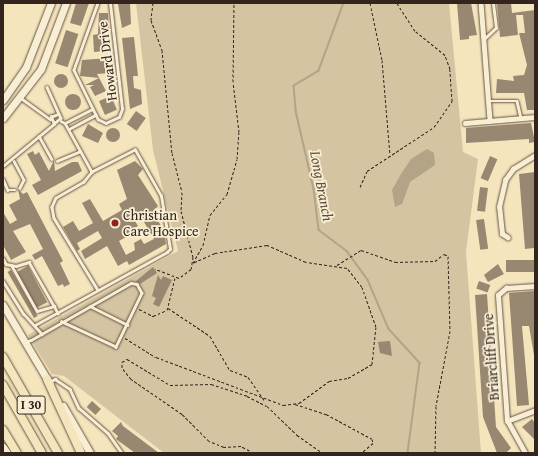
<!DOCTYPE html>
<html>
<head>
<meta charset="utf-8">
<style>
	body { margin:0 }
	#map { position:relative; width:538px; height:456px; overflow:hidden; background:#f5e5bd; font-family:"Gentium Book Plus",serif }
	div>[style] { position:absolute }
	.green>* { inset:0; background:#d4c4a2 }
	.water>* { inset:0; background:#b3a387 }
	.stream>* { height:1.5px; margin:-0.75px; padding:0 0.75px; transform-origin:0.75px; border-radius:0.75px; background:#b3a387 }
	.building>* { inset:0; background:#988871; transform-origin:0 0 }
	.round { border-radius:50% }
	.path>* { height:1px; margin-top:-0.5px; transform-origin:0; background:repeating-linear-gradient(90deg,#33241e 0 3px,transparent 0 5px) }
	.roads { filter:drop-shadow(0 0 1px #645446) drop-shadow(0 0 1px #645446) }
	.service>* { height:2.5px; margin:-1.25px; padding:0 1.25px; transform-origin:1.25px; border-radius:1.25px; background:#f8eed4 }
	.minor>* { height:4.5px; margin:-2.25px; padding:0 2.25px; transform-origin:2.25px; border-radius:2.25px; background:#f8eed4 }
	.secondary>* { height:7px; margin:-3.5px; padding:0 3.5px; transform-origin:3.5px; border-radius:3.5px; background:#f8eed4 }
	.motorway>* { height:8px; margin:-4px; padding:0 4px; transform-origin:4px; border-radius:4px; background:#f5e5bd }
	.dots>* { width:11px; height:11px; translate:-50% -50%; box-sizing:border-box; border:2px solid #f8eed4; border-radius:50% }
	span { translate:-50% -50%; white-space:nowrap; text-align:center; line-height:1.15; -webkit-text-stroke:3.5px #f8eed4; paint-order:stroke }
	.shield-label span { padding:1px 3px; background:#f8eed4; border:1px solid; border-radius:3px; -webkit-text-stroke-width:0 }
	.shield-label { font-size:13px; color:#33241e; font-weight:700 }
	.street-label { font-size:14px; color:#33241e }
	.poi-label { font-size:14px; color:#33241e }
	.left { translate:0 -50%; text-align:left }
	.water-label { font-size:15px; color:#605043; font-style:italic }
	.frame { position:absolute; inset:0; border:4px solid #33241e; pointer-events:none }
</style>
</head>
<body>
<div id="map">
	<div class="green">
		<div style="clip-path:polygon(136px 3px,449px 3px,463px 152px,478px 159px,466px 252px,481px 453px,164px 453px,64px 376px,52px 374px,28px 335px,178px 251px,153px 150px)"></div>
	</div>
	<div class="water">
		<div style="clip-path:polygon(427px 149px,434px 153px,435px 165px,410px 182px,402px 204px,395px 207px,392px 190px,401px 174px,411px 159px)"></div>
	</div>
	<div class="stream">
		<div style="left:344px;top:3px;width:72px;rotate:110.2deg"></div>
		<div style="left:319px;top:71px;width:29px;rotate:149deg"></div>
		<div style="left:294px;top:86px;width:25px;rotate:85deg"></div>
		<div style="left:296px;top:111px;width:80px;rotate:77deg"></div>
		<div style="left:314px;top:189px;width:41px;rotate:83deg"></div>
		<div style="left:319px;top:230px;width:35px;rotate:37deg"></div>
		<div style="left:347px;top:251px;width:36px;rotate:54deg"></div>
		<div style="left:368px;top:280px;width:53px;rotate:66.8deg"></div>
		<div style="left:389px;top:329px;width:46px;rotate:47.6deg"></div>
		<div style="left:420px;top:363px;width:91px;rotate:97.6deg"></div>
	</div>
	<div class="building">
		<div style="clip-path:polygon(76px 3px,89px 3px,81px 26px,70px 23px)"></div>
		<div style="clip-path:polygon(130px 3px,131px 24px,122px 28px,118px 4px)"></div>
		<div style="clip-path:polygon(457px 3px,471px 3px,477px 35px,469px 36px,469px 39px,460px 40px)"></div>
		<div style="clip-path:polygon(497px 3px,511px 3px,512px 13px,535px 10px,535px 110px,527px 110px,524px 93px,496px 93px,497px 79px,514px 81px,513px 76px,524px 75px,527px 65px,519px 33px,525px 33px,523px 15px,516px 15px,518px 35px,500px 37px)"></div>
		<div style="clip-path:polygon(99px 13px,108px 13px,109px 30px,104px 30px,105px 51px,94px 52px,93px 35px,98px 34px)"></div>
		<div style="left:66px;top:30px;width:13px;height:35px;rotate:18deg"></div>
		<div style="clip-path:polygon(134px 37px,138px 76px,133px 76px,134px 88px,141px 90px,142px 104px,130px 109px,122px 38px)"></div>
		<div style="clip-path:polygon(109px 58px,110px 73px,97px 74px,106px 91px,95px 96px,90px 87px,94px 85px,85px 85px,99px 78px,80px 76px,82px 60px)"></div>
		<div class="round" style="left:54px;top:74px;width:14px;height:14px"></div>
		<div class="round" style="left:65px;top:94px;width:16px;height:16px"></div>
		<div style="left:111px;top:96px;width:15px;height:13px;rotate:67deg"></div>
		<div style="left:136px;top:111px;width:12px;height:16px;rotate:35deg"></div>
		<div style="clip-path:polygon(531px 123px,535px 142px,529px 143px,529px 139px,466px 143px,466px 128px)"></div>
		<div style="clip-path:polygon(88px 124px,103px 133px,98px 143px,82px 136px)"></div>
		<div class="round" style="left:106px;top:128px;width:14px;height:14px"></div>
		<div style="clip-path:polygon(33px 151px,35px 155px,39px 152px,49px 171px,54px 160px,55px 171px,72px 162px,78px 162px,82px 171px,38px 195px,32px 185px,41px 180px,27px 154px)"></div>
		<div style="left:490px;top:156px;width:8px;height:24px;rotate:23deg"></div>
		<div style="clip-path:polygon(evenodd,135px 161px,143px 169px,138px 175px,158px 206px,153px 212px,164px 231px,166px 244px,129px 265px,127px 261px,118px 266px,107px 246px,85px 259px,81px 251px,102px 238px,98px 231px,77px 243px,80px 249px,77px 251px,63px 227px,73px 221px,79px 231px,93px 223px,82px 203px,90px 199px,103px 221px,122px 210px,119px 204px,127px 199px,117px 170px,135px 161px,141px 217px,154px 239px,144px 244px,141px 239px,134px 243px,135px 250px,126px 255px,119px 241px,133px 233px,131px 230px,138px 226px,135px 221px,141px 217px)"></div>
		<div style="clip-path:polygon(535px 172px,534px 248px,525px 249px,519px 174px)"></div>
		<div style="left:480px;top:187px;width:8px;height:24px;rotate:7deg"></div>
		<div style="clip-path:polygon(18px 189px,23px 194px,27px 192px,63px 261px,60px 263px,70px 284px,64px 287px,63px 284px,58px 286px,42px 256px,35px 260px,32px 255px,43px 249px,30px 224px,13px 231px,26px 252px,11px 260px,3px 245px,3px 212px,10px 224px,17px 220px,9px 205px,20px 199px)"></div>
		<div style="left:484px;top:219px;width:30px;height:8px;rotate:82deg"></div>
		<div style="left:535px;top:260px;width:12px;height:29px;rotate:90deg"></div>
		<div style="clip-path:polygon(498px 264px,504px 274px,488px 282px,484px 275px)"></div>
		<div style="left:28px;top:266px;width:41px;height:12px;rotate:62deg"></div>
		<div style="clip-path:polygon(153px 267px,157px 273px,140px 284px,136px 281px)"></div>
		<div style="left:11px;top:270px;width:53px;height:4px;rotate:60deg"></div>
		<div style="clip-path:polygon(158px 275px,161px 280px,163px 276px,172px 280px,159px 307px,153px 304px,156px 298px,152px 296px)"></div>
		<div style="left:479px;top:281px;width:12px;height:8px;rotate:20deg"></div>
		<div style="clip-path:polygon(535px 291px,535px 361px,529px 326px,522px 326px,529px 405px,517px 406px,509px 293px)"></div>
		<div style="clip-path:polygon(487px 294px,496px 427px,511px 448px,506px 453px,497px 453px,483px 417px,475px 295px)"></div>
		<div style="clip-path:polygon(390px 341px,392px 356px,380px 353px,378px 342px)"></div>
		<div style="left:92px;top:401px;width:12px;height:8px;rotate:42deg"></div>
		<div style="clip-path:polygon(532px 419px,535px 423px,535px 440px,522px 427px)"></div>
		<div style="clip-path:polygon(121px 422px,123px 426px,159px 453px,135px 453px,116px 439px,118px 436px,112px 431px)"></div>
	</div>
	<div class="path">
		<div style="left:153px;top:3px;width:17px;rotate:97deg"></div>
		<div style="left:151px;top:20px;width:32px;rotate:70deg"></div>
		<div style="left:162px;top:50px;width:103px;rotate:84.5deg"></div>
		<div style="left:172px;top:153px;width:40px;rotate:75.6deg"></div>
		<div style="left:182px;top:192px;width:19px;rotate:93deg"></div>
		<div style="left:181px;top:211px;width:48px;rotate:75.4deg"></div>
		<div style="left:193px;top:257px;width:12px;rotate:99deg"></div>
		<div style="left:191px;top:269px;width:15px;rotate:143deg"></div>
		<div style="left:179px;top:278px;width:25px;rotate:-159deg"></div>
		<div style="left:370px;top:3px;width:58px;rotate:78.1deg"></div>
		<div style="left:382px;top:60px;width:95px;rotate:85.2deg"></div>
		<div style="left:360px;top:187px;width:17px;rotate:-66deg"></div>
		<div style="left:367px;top:171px;width:80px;rotate:-33.3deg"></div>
		<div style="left:434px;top:127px;width:32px;rotate:-55deg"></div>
		<div style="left:452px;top:101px;width:32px;rotate:-94deg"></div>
		<div style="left:450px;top:69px;width:15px;rotate:-110deg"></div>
		<div style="left:445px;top:55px;width:38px;rotate:-141deg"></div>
		<div style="left:415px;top:31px;width:33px;rotate:-123deg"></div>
		<div style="left:193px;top:263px;width:21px;rotate:-61deg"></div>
		<div style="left:203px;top:245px;width:31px;rotate:-77deg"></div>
		<div style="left:210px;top:215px;width:27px;rotate:-51deg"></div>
		<div style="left:227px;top:194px;width:36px;rotate:-74deg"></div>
		<div style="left:237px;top:159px;width:27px;rotate:-86deg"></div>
		<div style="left:239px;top:132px;width:50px;rotate:-96.8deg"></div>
		<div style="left:233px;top:82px;width:79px;rotate:-89.3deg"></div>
		<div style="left:337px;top:265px;width:28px;rotate:-32deg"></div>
		<div style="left:361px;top:250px;width:36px;rotate:19deg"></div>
		<div style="left:395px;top:262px;width:40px;rotate:-1.4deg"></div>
		<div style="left:435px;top:261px;width:11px;rotate:-38deg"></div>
		<div style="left:444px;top:254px;width:4px;rotate:27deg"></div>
		<div style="left:448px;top:256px;width:75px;rotate:88.5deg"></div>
		<div style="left:450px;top:331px;width:76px;rotate:100.6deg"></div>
		<div style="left:436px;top:406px;width:47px;rotate:91.2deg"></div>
		<div style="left:168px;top:308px;width:50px;rotate:33.7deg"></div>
		<div style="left:210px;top:336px;width:39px;rotate:60deg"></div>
		<div style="left:230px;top:370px;width:19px;rotate:21deg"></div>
		<div style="left:248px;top:377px;width:29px;rotate:55deg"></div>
		<div style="left:139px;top:309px;width:16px;rotate:27deg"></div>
		<div style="left:153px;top:316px;width:15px;rotate:-23deg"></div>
		<div style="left:167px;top:310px;width:33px;rotate:-76deg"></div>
		<div style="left:125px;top:338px;width:36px;rotate:32deg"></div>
		<div style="left:156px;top:357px;width:136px;rotate:20.7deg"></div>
		<div style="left:283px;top:405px;width:16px;rotate:-7deg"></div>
		<div style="left:299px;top:403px;width:37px;rotate:-36deg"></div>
		<div style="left:329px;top:381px;width:19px;rotate:-9deg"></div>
		<div style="left:348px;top:378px;width:28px;rotate:-30deg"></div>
		<div style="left:372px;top:364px;width:37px;rotate:-84deg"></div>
		<div style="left:376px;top:327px;width:42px;rotate:-109.3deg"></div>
		<div style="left:362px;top:287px;width:24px;rotate:-128deg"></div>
		<div style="left:347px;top:268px;width:41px;rotate:-171.7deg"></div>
		<div style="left:306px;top:262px;width:43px;rotate:-156.4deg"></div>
		<div style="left:267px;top:245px;width:53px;rotate:171.3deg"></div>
		<div style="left:215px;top:253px;width:24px;rotate:156deg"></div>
		<div style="left:295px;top:404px;width:33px;rotate:18deg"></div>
		<div style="left:326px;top:414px;width:52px;rotate:28.5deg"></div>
		<div style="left:372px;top:439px;width:4px;rotate:76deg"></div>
		<div style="left:373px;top:443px;width:16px;rotate:140deg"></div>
		<div style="left:254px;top:453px;width:15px;rotate:-152deg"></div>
		<div style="left:241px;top:446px;width:17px;rotate:177deg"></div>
		<div style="left:224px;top:447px;width:16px;rotate:-158deg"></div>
		<div style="left:209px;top:441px;width:38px;rotate:-135deg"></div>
		<div style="left:182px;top:414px;width:62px;rotate:-145.5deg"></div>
		<div style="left:131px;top:379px;width:14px;rotate:-129deg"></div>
		<div style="left:122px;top:368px;width:6px;rotate:-90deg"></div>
		<div style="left:122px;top:362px;width:6px;rotate:-31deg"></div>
		<div style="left:127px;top:359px;width:50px;rotate:31.2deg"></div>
		<div style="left:170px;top:385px;width:41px;rotate:-1.4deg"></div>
		<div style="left:211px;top:384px;width:38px;rotate:18deg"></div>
		<div style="left:247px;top:396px;width:22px;rotate:27deg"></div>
		<div style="left:267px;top:406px;width:42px;rotate:44deg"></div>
		<div style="left:297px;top:435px;width:32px;rotate:35deg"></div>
	</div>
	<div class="roads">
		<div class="service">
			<div style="left:98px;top:3px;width:71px;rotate:109.7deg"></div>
			<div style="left:74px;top:70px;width:55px;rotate:63.9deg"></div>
			<div style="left:98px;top:119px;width:9px;rotate:27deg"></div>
			<div style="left:106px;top:123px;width:14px;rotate:-25deg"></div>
			<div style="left:119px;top:117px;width:9px;rotate:-69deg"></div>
			<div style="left:122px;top:109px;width:107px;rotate:-96.5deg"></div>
			<div style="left:484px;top:39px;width:16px;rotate:-43deg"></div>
			<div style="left:496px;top:28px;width:25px;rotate:-97deg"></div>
			<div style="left:47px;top:87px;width:34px;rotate:66deg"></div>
			<div style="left:61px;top:118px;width:9px;rotate:139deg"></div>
			<div style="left:54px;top:124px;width:8px;rotate:-113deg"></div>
			<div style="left:51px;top:117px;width:8px;rotate:-23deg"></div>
			<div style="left:21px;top:98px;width:36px;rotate:36deg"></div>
			<div style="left:489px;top:101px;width:28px"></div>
			<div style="left:517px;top:101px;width:17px;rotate:77deg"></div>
			<div style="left:61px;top:121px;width:4px;rotate:27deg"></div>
			<div style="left:65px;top:123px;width:56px;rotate:61.1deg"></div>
			<div style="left:65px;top:123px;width:30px;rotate:-27deg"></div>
			<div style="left:69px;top:129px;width:30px;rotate:-28deg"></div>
			<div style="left:39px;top:136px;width:26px;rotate:61deg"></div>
			<div style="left:14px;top:161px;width:21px;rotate:62deg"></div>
			<div style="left:24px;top:180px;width:9px;rotate:117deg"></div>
			<div style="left:57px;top:161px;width:25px;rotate:-23deg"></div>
			<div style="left:3px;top:166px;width:66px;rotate:-39.5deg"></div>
			<div style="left:3px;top:179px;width:12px;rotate:66deg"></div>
			<div style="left:8px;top:190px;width:7px"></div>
			<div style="left:3px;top:258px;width:7px;rotate:63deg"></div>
			<div style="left:6px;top:264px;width:10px;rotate:11deg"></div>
			<div style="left:16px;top:266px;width:14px;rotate:-17deg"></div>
			<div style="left:29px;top:262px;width:59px;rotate:60.4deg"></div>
			<div style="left:12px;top:266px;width:51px;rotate:60.9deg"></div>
			<div style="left:37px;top:311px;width:18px;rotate:-16deg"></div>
			<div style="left:3px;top:281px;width:39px;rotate:58deg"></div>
			<div style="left:24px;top:314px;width:27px;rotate:48deg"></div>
			<div style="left:90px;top:306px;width:42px;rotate:26.6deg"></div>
			<div style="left:35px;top:325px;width:151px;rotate:-28.9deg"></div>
			<div style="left:167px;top:252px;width:4px;rotate:-45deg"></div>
			<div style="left:170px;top:249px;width:54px;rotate:-99.6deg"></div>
			<div style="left:161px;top:196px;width:53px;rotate:-119.5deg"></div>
			<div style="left:135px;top:150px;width:48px;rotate:152.9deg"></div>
			<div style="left:92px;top:172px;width:13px;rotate:129deg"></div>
			<div style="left:84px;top:182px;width:32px;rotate:150deg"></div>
			<div style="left:56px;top:198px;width:10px;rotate:114deg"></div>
			<div style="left:52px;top:207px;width:11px;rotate:80deg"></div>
			<div style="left:54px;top:218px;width:84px;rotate:58.6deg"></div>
			<div style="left:26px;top:342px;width:5px;rotate:-22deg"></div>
			<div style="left:31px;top:340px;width:115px;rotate:-29.7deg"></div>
			<div style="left:131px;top:283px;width:6px;rotate:9deg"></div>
			<div style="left:137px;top:284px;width:10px;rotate:61deg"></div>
			<div style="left:142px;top:293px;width:60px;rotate:115.7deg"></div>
			<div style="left:116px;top:347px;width:60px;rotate:-155.2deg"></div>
			<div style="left:49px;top:382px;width:7px;rotate:-27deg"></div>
			<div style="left:55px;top:379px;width:18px;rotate:34deg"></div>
			<div style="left:70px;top:389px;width:21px;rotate:65deg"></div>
			<div style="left:79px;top:408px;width:38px;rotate:41deg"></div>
			<div style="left:108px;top:433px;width:24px;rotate:55deg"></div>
		</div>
		<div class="minor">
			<div style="left:481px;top:3px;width:118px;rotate:85.6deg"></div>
			<div style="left:465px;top:123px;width:70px;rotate:-4.9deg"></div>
			<div style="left:508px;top:238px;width:7px;rotate:-146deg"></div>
			<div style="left:502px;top:234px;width:27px;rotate:-96deg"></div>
			<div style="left:499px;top:207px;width:28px;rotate:-77deg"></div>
			<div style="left:505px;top:180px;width:14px;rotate:-54deg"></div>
			<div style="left:513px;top:169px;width:26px;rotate:-32deg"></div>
			<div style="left:507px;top:421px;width:30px;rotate:-21deg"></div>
			<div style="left:525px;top:453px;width:37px;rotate:-119deg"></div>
			<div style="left:507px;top:421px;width:126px;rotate:-94.1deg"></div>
			<div style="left:498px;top:295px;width:11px;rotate:-41deg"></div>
			<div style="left:506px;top:288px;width:29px;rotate:-4deg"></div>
		</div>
		<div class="secondary">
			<div style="left:3px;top:100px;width:40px;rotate:-55.1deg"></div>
			<div style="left:26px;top:67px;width:69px;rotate:-68.7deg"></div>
			<div style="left:3px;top:118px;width:62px;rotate:-52.2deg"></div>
			<div style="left:41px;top:69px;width:71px;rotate:-69.3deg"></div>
			<div style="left:3px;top:305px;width:92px;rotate:59.3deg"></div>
			<div style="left:63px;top:406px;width:54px;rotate:60.1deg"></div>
			<div style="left:3px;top:447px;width:7px;rotate:56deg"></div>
		</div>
		<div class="motorway">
			<div style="left:3px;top:357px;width:111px;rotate:60.2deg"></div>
			<div style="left:47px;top:379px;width:81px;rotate:65.3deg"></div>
			<div style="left:3px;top:385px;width:78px;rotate:60.2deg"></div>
			<div style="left:3px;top:430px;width:27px;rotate:59deg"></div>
		</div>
	</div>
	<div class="dots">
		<div style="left:115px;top:223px;background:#8f2418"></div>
	</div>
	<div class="shield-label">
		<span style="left:31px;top:405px">I 30</span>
	</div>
	<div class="street-label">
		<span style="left:107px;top:61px;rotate:-97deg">Howard Drive</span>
		<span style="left:491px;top:357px;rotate:-94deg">Briarcliff Drive</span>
	</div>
	<div class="poi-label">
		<span class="left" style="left:123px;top:223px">Christian<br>Care Hospice</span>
	</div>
	<div class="water-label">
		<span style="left:322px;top:186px;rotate:79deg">Long Branch</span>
	</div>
	<div class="frame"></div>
</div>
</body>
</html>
